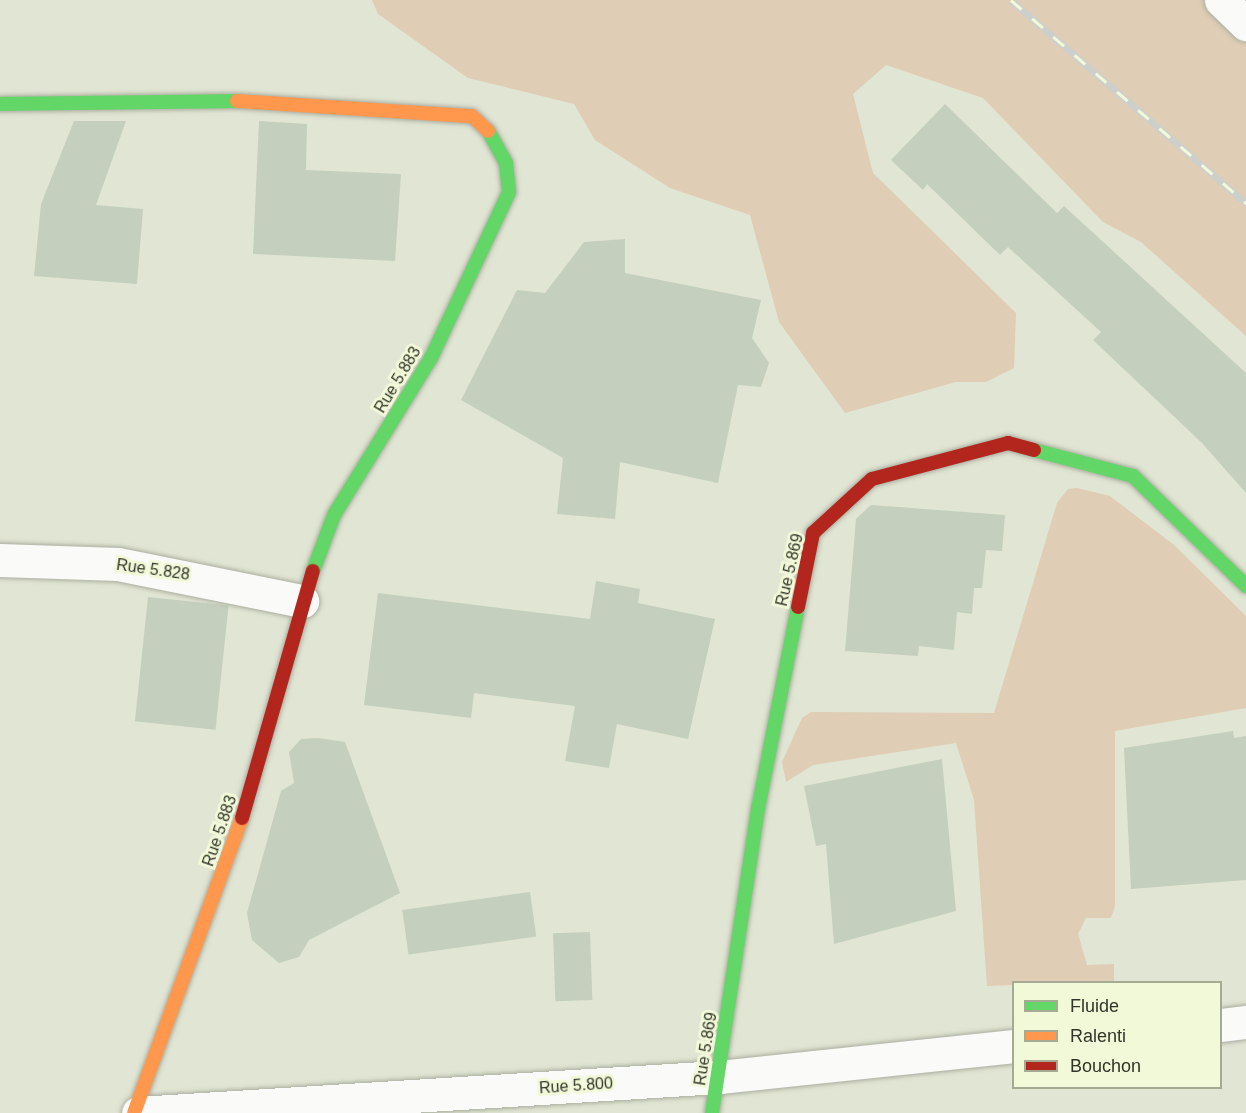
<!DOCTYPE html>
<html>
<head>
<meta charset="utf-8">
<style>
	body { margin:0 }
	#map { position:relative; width:1246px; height:1113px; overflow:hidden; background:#e1e5d3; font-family:Arial,sans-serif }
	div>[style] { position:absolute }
	.green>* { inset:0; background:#dfcdb5 }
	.building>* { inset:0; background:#c4cfbe; transform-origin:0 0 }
	.roads { filter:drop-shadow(0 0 2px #abaea0) drop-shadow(0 0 2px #abaea0) }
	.street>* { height:33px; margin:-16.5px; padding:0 16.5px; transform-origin:16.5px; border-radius:16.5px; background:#fafbf8 }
	.fast>* { height:14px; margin:-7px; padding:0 7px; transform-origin:7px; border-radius:7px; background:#63d668 }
	.slow>* { height:14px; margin:-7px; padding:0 7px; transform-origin:7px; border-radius:7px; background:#ff974d }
	.jam>* { height:14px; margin:-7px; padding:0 7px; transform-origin:7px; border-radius:7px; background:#b3261e }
	.rail>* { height:7px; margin-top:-3.5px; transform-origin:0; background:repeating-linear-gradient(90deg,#f2f9d9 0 14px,#cdcfca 0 28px); box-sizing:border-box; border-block:2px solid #cdcfca }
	span { translate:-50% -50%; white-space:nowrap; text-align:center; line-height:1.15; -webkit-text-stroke:6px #f2f9d9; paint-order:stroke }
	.street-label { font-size:16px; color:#323529 }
	.legend { position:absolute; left:1012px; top:981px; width:210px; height:108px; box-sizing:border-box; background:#f2f9d9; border:2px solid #a5ab93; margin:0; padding:8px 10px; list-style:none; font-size:18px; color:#323529 }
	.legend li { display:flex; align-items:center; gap:12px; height:30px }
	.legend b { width:30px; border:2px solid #a5ab93 }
</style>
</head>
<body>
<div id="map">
	<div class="green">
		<div style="clip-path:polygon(372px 0,1246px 0,1246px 336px,1141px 242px,1103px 222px,983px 98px,886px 65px,853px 94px,873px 173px,1016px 313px,1014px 368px,986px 382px,956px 382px,845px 413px,779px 322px,750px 215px,670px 188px,595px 140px,574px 104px,468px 78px,378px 14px)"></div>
		<div style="clip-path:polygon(1077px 488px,1110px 496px,1174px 545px,1246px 616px,1246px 708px,1115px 731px,1115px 906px,1111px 918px,1086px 918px,1078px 934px,1087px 965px,1114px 964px,1114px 981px,987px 986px,974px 800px,956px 743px,813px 765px,786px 782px,782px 762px,802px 718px,811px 712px,994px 713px,1057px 503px,1068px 489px)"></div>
	</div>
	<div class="building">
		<div style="clip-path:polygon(945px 104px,1057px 213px,1064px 206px,1246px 373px,1246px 493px,1202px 443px,1093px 340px,1101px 332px,1008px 247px,1000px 255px,927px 184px,923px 190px,891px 160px)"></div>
		<div style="clip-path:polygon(74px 121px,126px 121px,96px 205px,143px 209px,137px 284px,34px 276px,41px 204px)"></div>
		<div style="clip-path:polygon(259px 121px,307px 124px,306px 170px,401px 174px,395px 261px,253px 254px)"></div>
		<div style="clip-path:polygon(625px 239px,625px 273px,761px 300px,752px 338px,769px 363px,761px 387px,738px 385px,718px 483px,620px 462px,615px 519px,557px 514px,563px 458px,461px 400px,517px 290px,545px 293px,584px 242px)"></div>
		<div style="clip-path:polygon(871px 505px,1005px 515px,1002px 551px,986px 550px,982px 588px,974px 588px,972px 614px,957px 612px,954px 650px,919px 646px,918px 656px,845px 651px,856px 519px)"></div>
		<div style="clip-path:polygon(596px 581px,640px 589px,638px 603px,715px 619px,688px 739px,617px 724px,609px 768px,565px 761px,575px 706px,474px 693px,471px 718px,364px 705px,378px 593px,590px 619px)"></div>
		<div style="left:148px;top:597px;width:81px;height:125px;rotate:6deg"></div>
		<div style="clip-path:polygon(1233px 731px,1234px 738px,1246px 736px,1246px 880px,1131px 889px,1124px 748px)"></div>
		<div style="clip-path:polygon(318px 738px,345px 742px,400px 893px,309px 940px,299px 957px,279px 963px,252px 940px,247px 913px,281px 791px,294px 783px,289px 752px,301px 739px)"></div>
		<div style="clip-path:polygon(942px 759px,956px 911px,834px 944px,826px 844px,816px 846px,804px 786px)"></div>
		<div style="left:530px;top:892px;width:45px;height:129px;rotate:82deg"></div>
		<div style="left:590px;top:932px;width:68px;height:37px;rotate:88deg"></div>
	</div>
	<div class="roads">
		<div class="street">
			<div style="left:1221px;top:0;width:35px;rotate:44deg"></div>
			<div style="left:0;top:560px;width:118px;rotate:1.9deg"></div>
			<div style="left:118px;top:564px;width:188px;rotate:11.4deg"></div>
			<div style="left:1220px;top:1025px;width:26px;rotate:-7deg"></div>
			<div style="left:138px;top:1113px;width:582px;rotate:-3.55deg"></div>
			<div style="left:719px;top:1077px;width:297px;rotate:-6deg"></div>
		</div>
		<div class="fast">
			<div style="left:0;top:104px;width:237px;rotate:-0.7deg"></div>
			<div style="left:1034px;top:450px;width:102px;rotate:14.7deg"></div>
			<div style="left:1133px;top:476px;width:158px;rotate:44.2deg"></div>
			<div style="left:313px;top:571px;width:60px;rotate:-69.4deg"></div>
			<div style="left:334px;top:515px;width:185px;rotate:-58.3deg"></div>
			<div style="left:431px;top:358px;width:183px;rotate:-64.8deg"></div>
			<div style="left:509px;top:192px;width:29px;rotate:-96deg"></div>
			<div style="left:506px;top:163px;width:37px;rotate:-119deg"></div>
			<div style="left:712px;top:1113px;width:307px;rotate:-81.4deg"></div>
			<div style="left:758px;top:809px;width:206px;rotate:-78.8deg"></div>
		</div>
		<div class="slow">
			<div style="left:237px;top:101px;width:235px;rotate:3.7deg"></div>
			<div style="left:472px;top:116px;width:22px;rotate:43deg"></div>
			<div style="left:134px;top:1113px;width:314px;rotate:-69.9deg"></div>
		</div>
		<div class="jam">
			<div style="left:798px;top:607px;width:76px;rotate:-78.5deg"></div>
			<div style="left:813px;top:533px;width:80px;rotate:-42.5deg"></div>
			<div style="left:872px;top:479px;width:141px;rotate:-14.8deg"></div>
			<div style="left:1008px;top:443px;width:27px;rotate:15deg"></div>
			<div style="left:242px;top:818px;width:257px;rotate:-74deg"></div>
		</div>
	</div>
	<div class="rail">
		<div style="left:1011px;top:0;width:311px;rotate:40.8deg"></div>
	</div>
	<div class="street-label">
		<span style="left:398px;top:380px;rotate:-59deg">Rue 5.883</span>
		<span style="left:153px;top:570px;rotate:8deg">Rue 5.828</span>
		<span style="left:790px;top:570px;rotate:-77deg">Rue 5.869</span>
		<span style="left:220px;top:831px;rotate:-71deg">Rue 5.883</span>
		<span style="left:706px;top:1049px;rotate:-81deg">Rue 5.869</span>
		<span style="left:576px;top:1086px;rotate:-4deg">Rue 5.800</span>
	</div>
	<ul class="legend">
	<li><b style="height:8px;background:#63d668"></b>Fluide</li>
	<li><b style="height:8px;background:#ff974d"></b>Ralenti</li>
	<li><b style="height:8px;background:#b3261e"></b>Bouchon</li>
	</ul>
</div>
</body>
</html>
